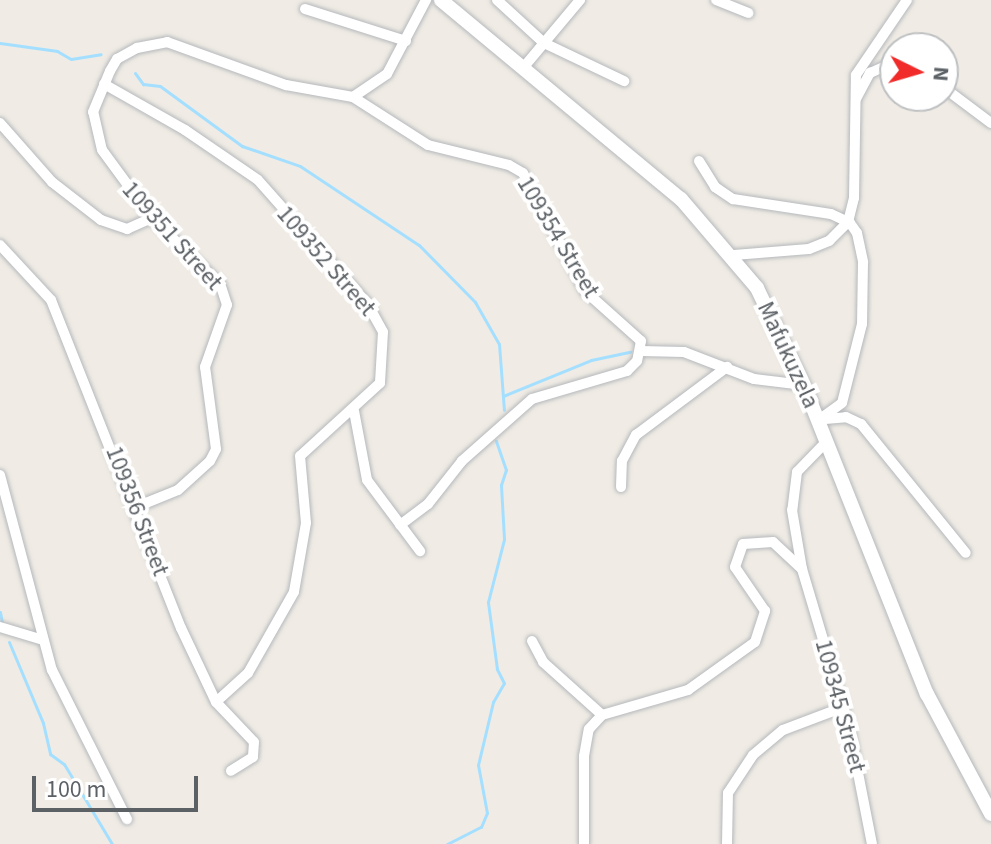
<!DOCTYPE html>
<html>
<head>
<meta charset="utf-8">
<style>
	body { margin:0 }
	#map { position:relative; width:991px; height:844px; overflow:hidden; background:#f0ece5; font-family:"Source Sans 3",sans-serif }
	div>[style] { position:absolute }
	.stream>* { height:3px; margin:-1.5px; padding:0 1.5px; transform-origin:1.5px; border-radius:1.5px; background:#a5dfff }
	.roads { filter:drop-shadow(0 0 2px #b5b8bc) drop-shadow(0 0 2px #b5b8bc) }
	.street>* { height:10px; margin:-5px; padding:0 5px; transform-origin:5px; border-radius:5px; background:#fff }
	.secondary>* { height:14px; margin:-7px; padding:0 7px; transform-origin:7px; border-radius:7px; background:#fff }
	span { translate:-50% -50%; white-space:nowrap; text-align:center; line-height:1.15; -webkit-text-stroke:8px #fff; paint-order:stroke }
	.street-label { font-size:24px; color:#5c6166 }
	.north { position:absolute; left:879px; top:32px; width:80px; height:80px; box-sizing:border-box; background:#fff; border:2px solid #bec0c2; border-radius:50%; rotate:95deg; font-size:22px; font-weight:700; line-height:32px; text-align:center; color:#5c6166 }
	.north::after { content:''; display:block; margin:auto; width:28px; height:36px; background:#f02b2a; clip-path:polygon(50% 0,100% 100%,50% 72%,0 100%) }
	.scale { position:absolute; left:32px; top:776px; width:166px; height:36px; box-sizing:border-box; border:4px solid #5c6166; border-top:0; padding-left:10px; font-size:24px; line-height:28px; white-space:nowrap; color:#5c6166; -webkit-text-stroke:6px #fff; paint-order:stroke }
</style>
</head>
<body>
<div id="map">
	<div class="stream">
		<div style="left:0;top:43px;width:58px;rotate:8deg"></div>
		<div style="left:57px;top:51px;width:16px;rotate:30deg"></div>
		<div style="left:71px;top:59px;width:30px;rotate:-9deg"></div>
		<div style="left:135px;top:73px;width:14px;rotate:54deg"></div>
		<div style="left:143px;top:84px;width:17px;rotate:7deg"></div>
		<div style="left:160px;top:86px;width:102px;rotate:36.2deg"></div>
		<div style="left:242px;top:146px;width:61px;rotate:19deg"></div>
		<div style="left:300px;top:166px;width:143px;rotate:33.6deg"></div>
		<div style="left:419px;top:245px;width:80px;rotate:45.5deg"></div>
		<div style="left:475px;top:302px;width:48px;rotate:60.3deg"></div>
		<div style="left:499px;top:344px;width:66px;rotate:85.7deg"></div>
		<div style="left:503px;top:396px;width:95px;rotate:-22.2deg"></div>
		<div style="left:591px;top:360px;width:40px;rotate:-12deg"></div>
		<div style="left:0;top:612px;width:10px;rotate:79deg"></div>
		<div style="left:9px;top:642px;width:88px;rotate:67.2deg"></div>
		<div style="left:43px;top:723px;width:32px;rotate:77deg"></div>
		<div style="left:50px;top:754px;width:17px;rotate:36deg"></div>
		<div style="left:64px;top:764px;width:93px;rotate:59deg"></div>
		<div style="left:447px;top:844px;width:38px;rotate:-27deg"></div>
		<div style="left:481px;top:827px;width:15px;rotate:-67deg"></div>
		<div style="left:487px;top:813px;width:49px;rotate:-100.6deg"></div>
		<div style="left:478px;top:765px;width:65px;rotate:-76.6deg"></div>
		<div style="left:493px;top:702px;width:22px;rotate:-60deg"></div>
		<div style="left:504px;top:683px;width:16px;rotate:-117deg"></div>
		<div style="left:497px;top:669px;width:68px;rotate:-97.7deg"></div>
		<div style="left:488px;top:602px;width:65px;rotate:-75.7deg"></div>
		<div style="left:504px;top:539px;width:54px;rotate:-93.2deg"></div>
		<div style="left:501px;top:485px;width:16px;rotate:-72deg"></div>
		<div style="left:506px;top:470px;width:31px;rotate:-109deg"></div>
	</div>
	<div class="roads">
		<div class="street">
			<div style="left:497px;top:0;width:64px;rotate:42.5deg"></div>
			<div style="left:544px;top:43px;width:89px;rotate:25.4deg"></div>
			<div style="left:716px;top:0;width:35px;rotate:22deg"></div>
			<div style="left:305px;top:9px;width:106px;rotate:17.6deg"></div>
			<div style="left:523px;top:68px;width:89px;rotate:-50deg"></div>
			<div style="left:104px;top:84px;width:93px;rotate:29.6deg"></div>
			<div style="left:185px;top:130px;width:88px;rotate:34.4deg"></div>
			<div style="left:258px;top:180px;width:164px;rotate:48.5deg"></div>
			<div style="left:367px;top:303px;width:33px;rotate:61deg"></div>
			<div style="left:383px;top:332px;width:51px;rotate:93.4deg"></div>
			<div style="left:380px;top:383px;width:108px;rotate:137.6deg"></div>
			<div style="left:300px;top:456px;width:67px;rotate:84.9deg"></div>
			<div style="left:306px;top:523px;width:70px;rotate:99.9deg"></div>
			<div style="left:294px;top:592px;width:93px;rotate:119.6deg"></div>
			<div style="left:248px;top:673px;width:43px;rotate:137.8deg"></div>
			<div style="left:943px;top:87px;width:60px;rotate:36.9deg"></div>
			<div style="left:353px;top:97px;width:89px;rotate:32.6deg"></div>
			<div style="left:428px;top:145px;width:83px;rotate:13.9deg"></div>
			<div style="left:509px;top:165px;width:16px;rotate:30deg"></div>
			<div style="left:523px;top:173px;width:133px;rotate:62.3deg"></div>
			<div style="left:585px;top:291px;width:75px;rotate:41.8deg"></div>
			<div style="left:641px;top:341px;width:20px;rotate:101deg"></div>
			<div style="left:637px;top:361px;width:14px;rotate:135deg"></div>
			<div style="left:627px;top:371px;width:99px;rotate:163.6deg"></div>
			<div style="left:532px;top:399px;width:94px;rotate:138.5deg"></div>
			<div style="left:462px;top:461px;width:55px;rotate:128.3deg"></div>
			<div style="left:428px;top:504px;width:35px;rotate:143deg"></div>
			<div style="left:856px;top:99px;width:30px;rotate:-62deg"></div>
			<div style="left:870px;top:73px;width:27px;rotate:-24deg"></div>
			<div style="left:0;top:123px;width:79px;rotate:48.6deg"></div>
			<div style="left:52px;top:182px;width:62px;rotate:37.8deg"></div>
			<div style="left:101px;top:220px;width:28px;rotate:19deg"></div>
			<div style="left:127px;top:229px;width:27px;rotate:-24deg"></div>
			<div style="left:699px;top:161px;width:31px;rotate:58deg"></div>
			<div style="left:715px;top:187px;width:22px;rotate:34deg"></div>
			<div style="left:733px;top:199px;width:99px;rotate:8.7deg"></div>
			<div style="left:831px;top:214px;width:21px;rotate:25deg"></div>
			<div style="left:850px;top:223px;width:12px;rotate:55deg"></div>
			<div style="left:857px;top:233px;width:30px;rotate:78deg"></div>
			<div style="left:863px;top:262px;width:62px;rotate:90.9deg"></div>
			<div style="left:862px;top:324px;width:81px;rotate:104.2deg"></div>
			<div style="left:842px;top:403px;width:29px;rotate:144deg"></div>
			<div style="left:0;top:245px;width:75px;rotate:47.2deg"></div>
			<div style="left:51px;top:300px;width:353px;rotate:68.4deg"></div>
			<div style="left:181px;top:628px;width:82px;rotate:64.7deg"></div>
			<div style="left:216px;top:702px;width:55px;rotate:46.5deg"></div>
			<div style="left:254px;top:742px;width:15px;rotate:94deg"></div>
			<div style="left:253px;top:757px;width:26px;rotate:148deg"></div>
			<div style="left:734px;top:255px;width:75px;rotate:-4.6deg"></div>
			<div style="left:809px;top:249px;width:22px;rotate:-22deg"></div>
			<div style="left:829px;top:241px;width:27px;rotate:-45deg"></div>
			<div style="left:848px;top:222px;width:25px;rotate:-76deg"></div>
			<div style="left:854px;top:198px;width:123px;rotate:-89.1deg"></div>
			<div style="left:856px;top:75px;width:91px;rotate:-55.8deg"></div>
			<div style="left:641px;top:351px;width:43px;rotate:1.3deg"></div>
			<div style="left:684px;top:352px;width:75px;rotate:21.1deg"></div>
			<div style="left:754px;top:379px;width:50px;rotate:6.8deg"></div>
			<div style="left:354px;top:411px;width:70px;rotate:79.3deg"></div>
			<div style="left:367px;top:480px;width:89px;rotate:53.3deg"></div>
			<div style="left:825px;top:419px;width:21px;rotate:-5deg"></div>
			<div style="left:846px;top:417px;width:17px;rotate:25deg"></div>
			<div style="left:861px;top:424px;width:166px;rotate:50.9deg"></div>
			<div style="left:827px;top:441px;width:43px;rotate:134.1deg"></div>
			<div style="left:797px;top:472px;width:38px;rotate:97deg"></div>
			<div style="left:792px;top:510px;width:60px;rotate:80.4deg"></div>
			<div style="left:802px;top:569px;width:165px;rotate:73.4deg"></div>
			<div style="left:849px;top:727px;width:119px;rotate:78.9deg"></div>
			<div style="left:0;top:475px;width:202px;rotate:75.1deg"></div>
			<div style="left:52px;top:670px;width:167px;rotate:63.3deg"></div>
			<div style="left:621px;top:487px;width:26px;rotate:-88deg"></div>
			<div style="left:622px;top:461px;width:30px;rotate:-62deg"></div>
			<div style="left:636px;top:435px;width:114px;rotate:-36.8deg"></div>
			<div style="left:136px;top:507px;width:45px;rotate:-22deg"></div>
			<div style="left:178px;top:490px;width:43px;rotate:-42.2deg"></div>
			<div style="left:210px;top:461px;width:13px;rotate:-63deg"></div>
			<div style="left:216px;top:449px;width:83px;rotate:-97.6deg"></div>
			<div style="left:205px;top:367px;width:66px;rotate:-70.5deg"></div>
			<div style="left:227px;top:305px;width:22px;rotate:-108deg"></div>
			<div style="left:220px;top:284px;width:95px;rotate:-135.9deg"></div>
			<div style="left:152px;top:218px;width:84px;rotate:-126.3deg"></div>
			<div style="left:102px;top:150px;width:39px;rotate:-103deg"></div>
			<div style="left:93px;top:112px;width:44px;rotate:-67.5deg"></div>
			<div style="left:110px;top:71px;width:14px;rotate:-60deg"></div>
			<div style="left:117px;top:59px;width:23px;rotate:-29deg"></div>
			<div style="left:137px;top:48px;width:31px;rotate:-11deg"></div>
			<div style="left:167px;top:42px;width:127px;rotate:19.9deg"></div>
			<div style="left:286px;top:85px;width:68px;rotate:10.2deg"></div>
			<div style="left:353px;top:97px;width:41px;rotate:-34.1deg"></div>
			<div style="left:387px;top:74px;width:84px;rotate:-62.2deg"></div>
			<div style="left:0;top:627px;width:45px;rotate:16.8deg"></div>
			<div style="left:532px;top:641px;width:24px;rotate:62deg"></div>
			<div style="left:543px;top:662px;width:79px;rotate:41.9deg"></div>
			<div style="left:584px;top:844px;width:88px;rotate:-90deg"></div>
			<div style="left:584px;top:756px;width:27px;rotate:-80deg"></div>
			<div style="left:589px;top:729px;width:19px;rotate:-47deg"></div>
			<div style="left:602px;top:715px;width:90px;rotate:-16.2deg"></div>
			<div style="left:688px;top:690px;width:82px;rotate:-35.6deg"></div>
			<div style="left:755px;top:642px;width:33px;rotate:-72deg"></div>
			<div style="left:765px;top:611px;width:53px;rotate:-124.3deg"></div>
			<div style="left:735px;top:567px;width:24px;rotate:-71deg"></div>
			<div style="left:743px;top:544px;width:30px;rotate:-4deg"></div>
			<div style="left:773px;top:542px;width:40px;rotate:43deg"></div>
			<div style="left:727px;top:844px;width:51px;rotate:-88.9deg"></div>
			<div style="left:728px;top:793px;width:45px;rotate:-56.7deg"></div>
			<div style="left:753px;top:755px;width:39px;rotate:-40deg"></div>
			<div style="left:783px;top:730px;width:65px;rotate:-20.7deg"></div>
		</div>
		<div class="secondary">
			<div style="left:441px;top:0;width:312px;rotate:39.7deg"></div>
			<div style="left:681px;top:199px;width:117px;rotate:49.5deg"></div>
			<div style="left:757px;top:288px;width:116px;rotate:64.5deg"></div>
			<div style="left:807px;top:393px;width:324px;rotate:68.3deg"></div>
			<div style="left:927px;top:694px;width:136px;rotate:61.9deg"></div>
		</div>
	</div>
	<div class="street-label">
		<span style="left:172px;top:236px;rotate:48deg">109351 Street</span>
		<span style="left:558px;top:237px;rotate:59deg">109354 Street</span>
		<span style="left:326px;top:261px;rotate:49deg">109352 Street</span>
		<span style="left:788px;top:355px;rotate:65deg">Mafukuzela</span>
		<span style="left:137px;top:511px;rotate:69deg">109356 Street</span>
		<span style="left:840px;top:706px;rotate:75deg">109345 Street</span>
	</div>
	<div class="north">N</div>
	<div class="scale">100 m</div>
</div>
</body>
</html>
